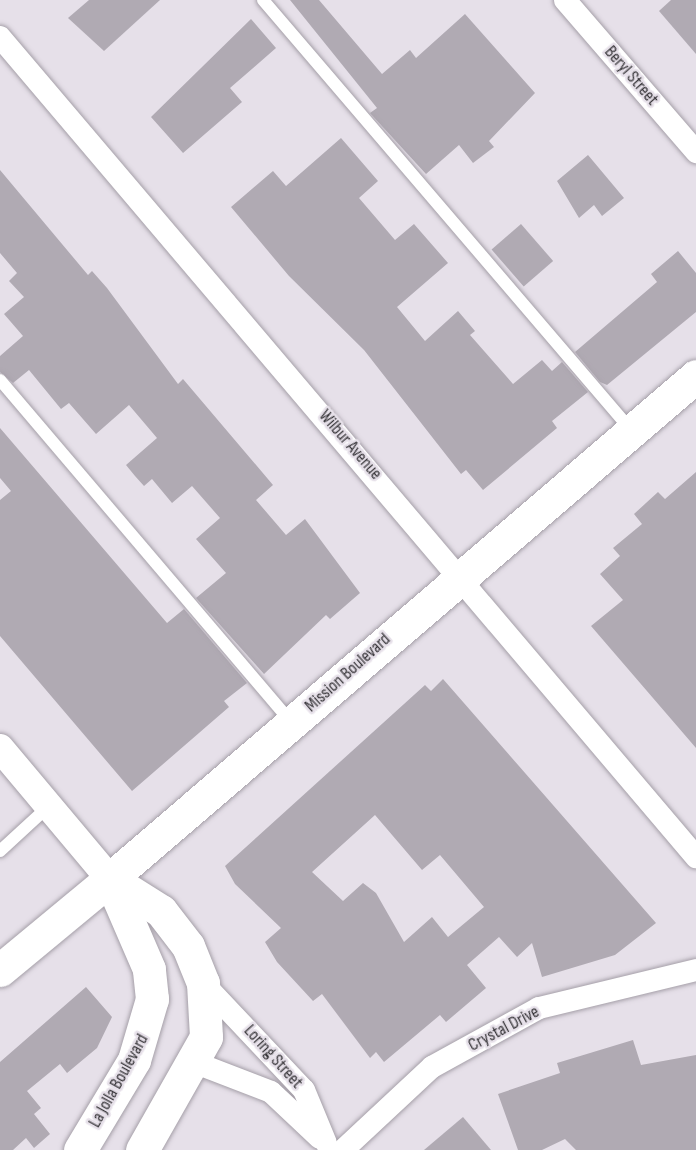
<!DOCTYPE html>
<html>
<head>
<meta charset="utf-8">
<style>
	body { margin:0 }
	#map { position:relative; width:696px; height:1150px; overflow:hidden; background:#e6e0e9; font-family:"Sofia Sans Condensed",sans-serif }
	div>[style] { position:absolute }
	.building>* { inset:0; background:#b0aab3; transform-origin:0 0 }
	.roads { filter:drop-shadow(0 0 2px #a59fa8) drop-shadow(0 0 2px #a59fa8) }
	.service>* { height:12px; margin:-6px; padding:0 6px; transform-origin:6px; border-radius:6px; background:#fff }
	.minor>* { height:22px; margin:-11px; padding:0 11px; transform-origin:11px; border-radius:11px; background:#fff }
	.tertiary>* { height:28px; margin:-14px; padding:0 14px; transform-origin:14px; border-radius:14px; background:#fff }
	.secondary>* { height:33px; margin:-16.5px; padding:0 16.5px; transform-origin:16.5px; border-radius:16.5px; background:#fff }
	.primary>* { height:33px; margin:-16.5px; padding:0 16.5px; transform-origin:16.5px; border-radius:16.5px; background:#fff }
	span { translate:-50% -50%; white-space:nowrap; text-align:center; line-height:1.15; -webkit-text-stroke:5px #e6e0e9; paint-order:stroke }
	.street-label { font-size:18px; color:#373539 }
</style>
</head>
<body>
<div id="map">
	<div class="building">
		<div style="clip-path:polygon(89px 0,160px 0,104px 51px,68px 18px)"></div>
		<div style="clip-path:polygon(290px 0,319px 0,382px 74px,410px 50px,416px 58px,465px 14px,535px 93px,489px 141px,494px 147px,473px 163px,459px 145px,426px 174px,370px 113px,377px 108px)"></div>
		<div style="clip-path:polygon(671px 0,696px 0,696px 54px,659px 11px)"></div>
		<div style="clip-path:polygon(251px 19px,276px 48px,230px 88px,242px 102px,183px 153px,151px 117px)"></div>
		<div style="clip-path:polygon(341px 138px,378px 181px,359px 198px,395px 240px,414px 224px,448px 263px,397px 307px,425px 341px,458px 311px,475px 331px,470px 335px,513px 384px,542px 360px,552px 371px,562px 362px,588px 392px,552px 421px,557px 428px,483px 490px,466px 470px,461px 474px,364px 350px,289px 276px,231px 207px,273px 171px,286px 186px)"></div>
		<div style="clip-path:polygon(588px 155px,624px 198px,602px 216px,594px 205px,579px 218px,557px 181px)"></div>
		<div style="clip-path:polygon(0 170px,88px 275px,92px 271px,107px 288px,178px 384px,183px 379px,273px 485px,256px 500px,286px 535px,305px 519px,360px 593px,330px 619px,326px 615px,264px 674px,196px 598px,226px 573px,196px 539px,220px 518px,192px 486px,172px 503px,152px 479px,144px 486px,135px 476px,126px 465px,157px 438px,129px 405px,96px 434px,69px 403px,61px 409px,29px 370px,13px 383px,0 372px,0 356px,23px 336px,4px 314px,24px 297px,9px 281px,17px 273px,0 253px)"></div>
		<div style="left:521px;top:224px;width:49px;height:39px;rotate:49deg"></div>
		<div style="clip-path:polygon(678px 251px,696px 273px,696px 312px,607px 385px,600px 382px,575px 352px,657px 282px,651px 274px)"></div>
		<div style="clip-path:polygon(0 428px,167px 623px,184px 609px,247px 683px,224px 701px,229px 707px,132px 791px,0 636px,0 500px,11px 491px,0 478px)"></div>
		<div style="clip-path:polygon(696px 472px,696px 748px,591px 626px,623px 600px,600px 574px,620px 556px,613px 548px,642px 524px,634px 514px,658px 492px,665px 499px)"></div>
		<div style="clip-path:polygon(evenodd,443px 679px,656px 923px,615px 955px,542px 977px,532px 943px,517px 957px,499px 937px,467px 965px,486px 988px,446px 1022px,440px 1015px,384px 1062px,376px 1052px,370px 1058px,322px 994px,313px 1001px,277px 962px,265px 942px,281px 928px,235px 884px,225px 866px,425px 685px,431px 691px,443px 679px,375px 815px,422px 870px,440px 855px,484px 907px,448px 937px,432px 917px,404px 942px,376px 893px,363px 883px,343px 901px,312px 872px,375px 815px)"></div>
		<div style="clip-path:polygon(86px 987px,112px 1017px,97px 1048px,67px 1073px,60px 1064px,27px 1091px,41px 1108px,34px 1114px,50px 1134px,34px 1148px,26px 1138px,13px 1150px,0 1150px,0 1062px)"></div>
		<div style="clip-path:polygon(633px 1040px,641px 1065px,696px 1055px,696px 1150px,576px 1150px,565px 1139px,542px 1150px,518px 1150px,498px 1094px,560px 1073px,557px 1063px)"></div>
		<div style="clip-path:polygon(463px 1117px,491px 1150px,424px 1150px)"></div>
	</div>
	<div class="roads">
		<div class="service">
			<div style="left:263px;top:0;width:566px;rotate:49.44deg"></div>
			<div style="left:0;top:380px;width:449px;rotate:49.6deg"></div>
			<div style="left:0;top:851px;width:67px;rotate:-42.6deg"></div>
		</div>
		<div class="minor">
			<div style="left:565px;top:0;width:201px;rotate:49.2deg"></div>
			<div style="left:0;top:37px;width:1076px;rotate:49.68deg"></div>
			<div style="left:203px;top:983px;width:147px;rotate:46.7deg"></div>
			<div style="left:304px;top:1090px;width:57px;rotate:67.5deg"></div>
			<div style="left:196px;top:1063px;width:80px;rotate:21.1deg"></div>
			<div style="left:271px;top:1092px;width:67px;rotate:43.2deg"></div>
			<div style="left:343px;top:1150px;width:122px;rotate:-43deg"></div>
			<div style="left:432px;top:1067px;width:122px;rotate:-28.9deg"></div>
			<div style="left:539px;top:1008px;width:162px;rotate:-13.6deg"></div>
		</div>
		<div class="tertiary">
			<div style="left:0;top:748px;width:171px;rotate:50deg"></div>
		</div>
		<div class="secondary">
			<div style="left:0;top:970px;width:143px;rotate:-39.6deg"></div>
		</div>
		<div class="primary">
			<div style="left:110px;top:879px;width:772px;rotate:-40.64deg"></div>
			<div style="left:110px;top:879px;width:60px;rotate:32.1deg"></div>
			<div style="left:161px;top:911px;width:44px;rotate:52.4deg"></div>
			<div style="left:188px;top:946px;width:40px;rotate:68deg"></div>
			<div style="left:203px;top:983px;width:54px;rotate:86.8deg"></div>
			<div style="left:206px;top:1037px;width:130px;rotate:119.5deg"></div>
			<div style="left:80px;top:1150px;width:105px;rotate:-59deg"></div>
			<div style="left:134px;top:1060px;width:64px;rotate:-73.6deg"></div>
			<div style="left:152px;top:999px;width:30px;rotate:-96deg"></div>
			<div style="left:149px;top:969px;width:98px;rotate:-113.4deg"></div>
		</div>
	</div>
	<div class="street-label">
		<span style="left:631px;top:76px;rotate:49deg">Beryl Street</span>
		<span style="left:350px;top:445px;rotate:49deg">Wilbur Avenue</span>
		<span style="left:348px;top:673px;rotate:-42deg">Mission Boulevard</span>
		<span style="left:504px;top:1029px;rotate:-28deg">Crystal Drive</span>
		<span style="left:273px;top:1057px;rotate:48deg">Loring Street</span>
		<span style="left:119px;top:1081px;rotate:-61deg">La Jolla Boulevard</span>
	</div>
</div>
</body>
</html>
